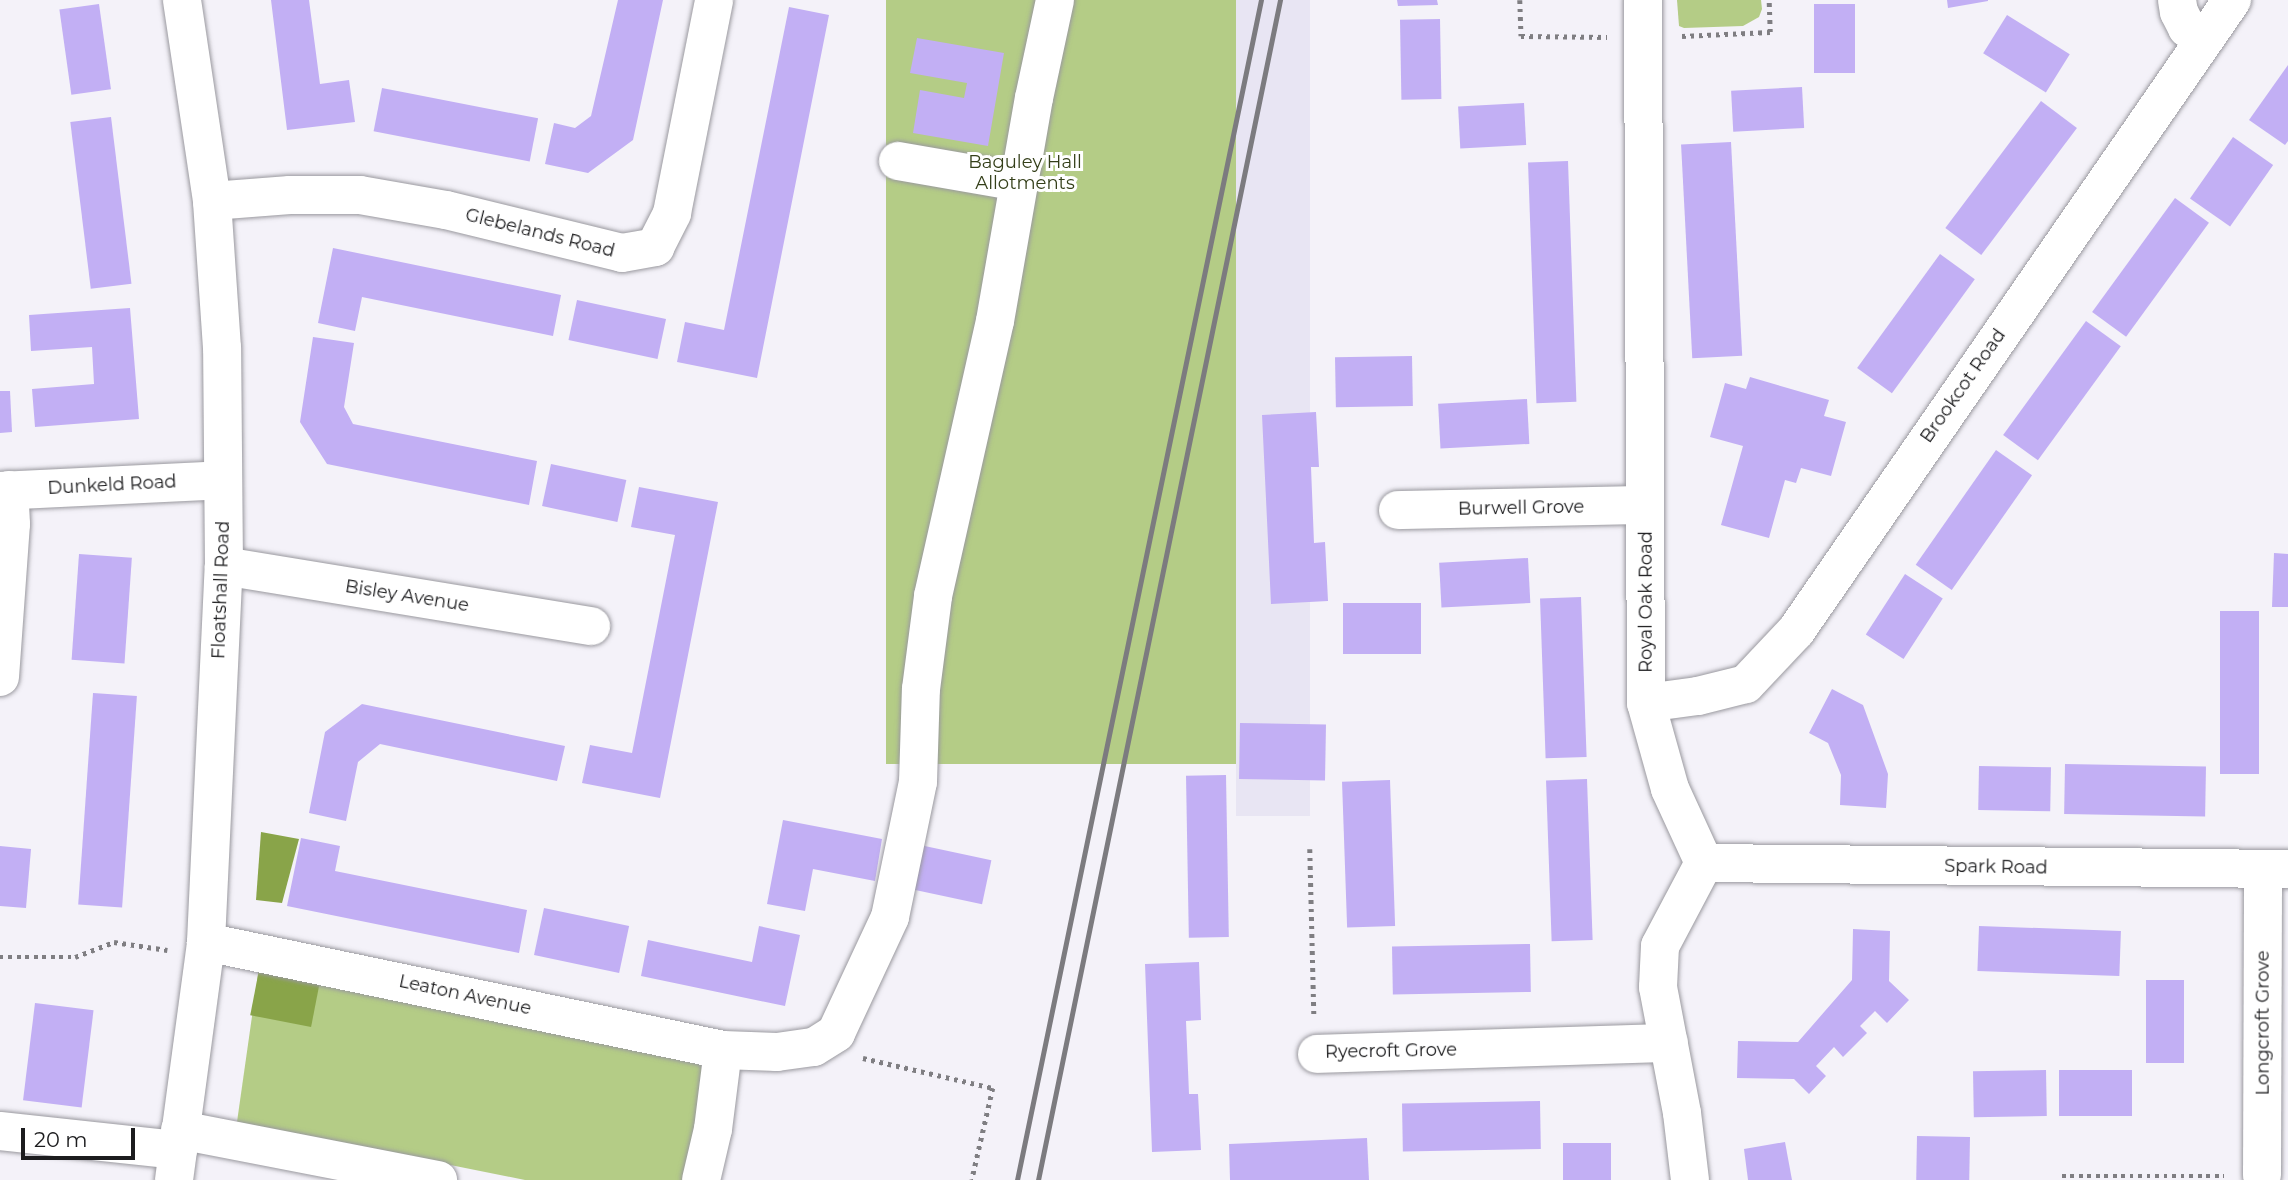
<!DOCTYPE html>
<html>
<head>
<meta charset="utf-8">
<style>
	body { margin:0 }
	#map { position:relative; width:2288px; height:1180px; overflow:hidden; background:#f4f2f9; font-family:Montserrat,sans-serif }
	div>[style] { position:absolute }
	.built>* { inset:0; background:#e8e5f3; transform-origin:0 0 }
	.green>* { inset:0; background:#b4cc86; transform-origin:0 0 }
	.water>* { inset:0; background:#89a449; transform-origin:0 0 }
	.building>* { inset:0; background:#c2aff4; transform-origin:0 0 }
	.path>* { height:4.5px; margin-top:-2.25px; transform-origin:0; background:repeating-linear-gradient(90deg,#7f7e82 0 3.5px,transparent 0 8.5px) }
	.roads { filter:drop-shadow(0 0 2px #9a999f) drop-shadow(0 0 2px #9a999f) }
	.minor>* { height:38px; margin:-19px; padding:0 19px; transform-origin:19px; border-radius:19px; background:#fff }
	.rail>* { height:5px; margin:-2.5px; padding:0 2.5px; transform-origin:2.5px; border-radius:2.5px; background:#7c7b7f }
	span { translate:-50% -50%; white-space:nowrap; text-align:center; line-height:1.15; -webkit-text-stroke:6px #fff; paint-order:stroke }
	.park-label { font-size:18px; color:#343f19 }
	.street-label { font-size:18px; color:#1c1c1e }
	.scale { position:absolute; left:21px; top:1128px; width:114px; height:32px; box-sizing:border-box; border:4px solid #1c1c1e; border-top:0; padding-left:9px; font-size:21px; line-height:24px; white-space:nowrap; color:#1c1c1e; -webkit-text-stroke:5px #fff; paint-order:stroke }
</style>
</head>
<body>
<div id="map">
	<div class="built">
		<div style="left:1236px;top:0;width:74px;height:816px"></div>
	</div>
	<div class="green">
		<div style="left:886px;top:0;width:350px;height:764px"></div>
		<div style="clip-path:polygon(1677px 0,1761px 0,1762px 9px,1759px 17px,1743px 26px,1684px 28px,1679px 26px)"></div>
		<div style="clip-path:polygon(261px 953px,721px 1064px,688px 1180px,525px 1180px,237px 1122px)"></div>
	</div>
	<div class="water">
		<div style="clip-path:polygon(261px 832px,299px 839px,282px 903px,256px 900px)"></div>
		<div style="left:259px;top:970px;width:62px;height:46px;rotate:11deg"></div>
	</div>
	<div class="building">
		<div style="clip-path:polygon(271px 0,309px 0,320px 84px,349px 80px,355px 122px,287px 130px)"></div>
		<div style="clip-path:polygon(618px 0,663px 0,633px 140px,588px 173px,545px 164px,554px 123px,575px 128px,591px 116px)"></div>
		<div style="clip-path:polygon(1397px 0,1437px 0,1438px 5px,1398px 6px)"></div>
		<div style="clip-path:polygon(1947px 0,1988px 0,1988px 1px,1948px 8px)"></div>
		<div style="left:99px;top:4px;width:86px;height:40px;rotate:82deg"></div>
		<div style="left:1814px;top:4px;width:41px;height:69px"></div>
		<div style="clip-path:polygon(789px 7px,829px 15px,757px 378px,677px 362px,685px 322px,724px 330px)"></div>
		<div style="left:2007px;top:15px;width:74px;height:45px;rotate:32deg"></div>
		<div style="left:1440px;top:19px;width:80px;height:40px;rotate:89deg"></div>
		<div style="clip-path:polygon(917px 38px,1004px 53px,988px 146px,913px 133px,920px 90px,964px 98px,967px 83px,910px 73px)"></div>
		<div style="clip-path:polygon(2288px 65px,2288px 141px,2285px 145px,2249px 120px)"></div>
		<div style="left:1802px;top:87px;width:41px;height:71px;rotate:87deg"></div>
		<div style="left:382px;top:88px;width:159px;height:44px;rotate:11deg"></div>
		<div style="left:2041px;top:101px;width:45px;height:159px;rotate:37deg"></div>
		<div style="left:1524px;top:103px;width:42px;height:66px;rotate:87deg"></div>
		<div style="left:111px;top:117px;width:168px;height:41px;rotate:83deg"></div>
		<div style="left:2233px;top:137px;width:49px;height:75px;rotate:35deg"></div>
		<div style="left:1731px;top:142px;width:214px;height:50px;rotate:87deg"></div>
		<div style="left:1568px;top:161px;width:241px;height:40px;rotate:88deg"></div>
		<div style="left:2175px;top:198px;width:42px;height:141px;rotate:36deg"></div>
		<div style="clip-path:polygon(333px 248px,561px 295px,553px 336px,362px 297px,355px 331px,318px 323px)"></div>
		<div style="left:1940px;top:254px;width:43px;height:141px;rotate:36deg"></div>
		<div style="left:577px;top:300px;width:91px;height:41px;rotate:12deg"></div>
		<div style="clip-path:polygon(130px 308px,139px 419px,35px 427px,32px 389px,94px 384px,92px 347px,31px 351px,29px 315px)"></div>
		<div style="left:2086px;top:321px;width:43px;height:141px;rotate:36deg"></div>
		<div style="clip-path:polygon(313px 337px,354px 343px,344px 407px,353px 424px,537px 461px,529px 505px,327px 464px,300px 422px)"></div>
		<div style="left:1412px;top:356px;width:50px;height:77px;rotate:89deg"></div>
		<div style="clip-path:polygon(1750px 377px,1829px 400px,1824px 416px,1846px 422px,1831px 476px,1801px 468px,1796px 483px,1785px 480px,1769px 538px,1721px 525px,1743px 446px,1710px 437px,1725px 383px,1746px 389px)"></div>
		<div style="clip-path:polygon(0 391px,10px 391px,12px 432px,0 433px)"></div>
		<div style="left:1527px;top:399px;width:45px;height:89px;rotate:87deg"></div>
		<div style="clip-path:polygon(1316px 412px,1319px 467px,1311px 467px,1314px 543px,1325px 542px,1328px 601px,1271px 604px,1262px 415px)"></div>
		<div style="left:1996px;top:450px;width:44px;height:140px;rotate:35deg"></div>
		<div style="left:551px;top:464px;width:77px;height:43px;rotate:12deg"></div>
		<div style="clip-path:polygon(639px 487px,718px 502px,660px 798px,582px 783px,590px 745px,632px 753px,675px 535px,631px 527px)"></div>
		<div style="clip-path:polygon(2274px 553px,2288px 554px,2288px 607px,2272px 607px)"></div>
		<div style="left:79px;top:554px;width:53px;height:106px;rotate:4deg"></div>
		<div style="left:1528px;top:558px;width:45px;height:89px;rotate:87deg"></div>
		<div style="left:1905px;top:574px;width:45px;height:72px;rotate:33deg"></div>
		<div style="left:1581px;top:597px;width:160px;height:41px;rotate:88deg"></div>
		<div style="left:1421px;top:603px;width:51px;height:78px;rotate:90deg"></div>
		<div style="left:2220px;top:611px;width:39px;height:163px"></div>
		<div style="clip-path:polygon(1832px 689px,1863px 705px,1888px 774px,1886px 808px,1840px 805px,1841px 775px,1828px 743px,1809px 733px)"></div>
		<div style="left:93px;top:693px;width:44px;height:212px;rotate:4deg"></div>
		<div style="clip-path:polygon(362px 704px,565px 746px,557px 781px,380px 744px,358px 762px,346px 821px,309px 813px,325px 732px)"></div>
		<div style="left:1240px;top:723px;width:86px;height:56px;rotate:1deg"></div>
		<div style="left:2065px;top:764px;width:141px;height:50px;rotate:1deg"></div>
		<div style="left:1979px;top:766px;width:72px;height:44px;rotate:1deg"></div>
		<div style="left:1226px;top:775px;width:162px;height:40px;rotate:89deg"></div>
		<div style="left:1587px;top:779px;width:161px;height:41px;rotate:88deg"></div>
		<div style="left:1390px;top:780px;width:146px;height:48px;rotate:88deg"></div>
		<div style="clip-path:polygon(783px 820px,882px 839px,875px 881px,813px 869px,805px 911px,767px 904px)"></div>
		<div style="clip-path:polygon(301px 838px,340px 846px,335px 871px,527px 910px,519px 953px,287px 906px)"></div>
		<div style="left:920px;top:845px;width:73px;height:45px;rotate:12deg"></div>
		<div style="clip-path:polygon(0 846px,31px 849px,26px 908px,0 906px)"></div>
		<div style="left:544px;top:908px;width:87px;height:48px;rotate:12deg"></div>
		<div style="clip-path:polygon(759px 926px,800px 935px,785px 1006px,641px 976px,648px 940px,752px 962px)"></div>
		<div style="left:1979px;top:926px;width:142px;height:45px;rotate:2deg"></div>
		<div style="clip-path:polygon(1853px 929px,1890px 931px,1889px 981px,1909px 1000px,1887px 1023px,1875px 1011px,1860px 1026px,1867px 1033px,1843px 1057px,1834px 1047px,1816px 1066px,1826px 1076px,1809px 1094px,1794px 1079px,1737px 1078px,1738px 1041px,1798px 1042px,1852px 980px)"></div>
		<div style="left:1530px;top:944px;width:48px;height:138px;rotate:89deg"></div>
		<div style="clip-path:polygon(1199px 962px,1201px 1020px,1186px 1021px,1189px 1094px,1198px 1094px,1201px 1150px,1152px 1152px,1145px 964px)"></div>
		<div style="left:2146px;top:980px;width:38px;height:83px"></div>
		<div style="left:35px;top:1003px;width:59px;height:98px;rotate:7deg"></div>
		<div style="left:2046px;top:1070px;width:46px;height:73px;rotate:89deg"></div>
		<div style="left:2059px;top:1070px;width:73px;height:46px"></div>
		<div style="left:1540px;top:1101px;width:48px;height:138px;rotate:89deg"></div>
		<div style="left:1917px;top:1136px;width:53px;height:44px;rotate:1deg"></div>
		<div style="clip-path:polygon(1367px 1138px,1369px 1180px,1230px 1180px,1229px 1144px)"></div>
		<div style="clip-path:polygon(1785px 1142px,1792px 1180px,1748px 1180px,1744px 1149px)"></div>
		<div style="left:1611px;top:1143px;width:37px;height:48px;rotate:90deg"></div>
	</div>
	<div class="path">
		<div style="left:1520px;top:0;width:36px;rotate:88deg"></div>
		<div style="left:1521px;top:36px;width:86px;rotate:0.7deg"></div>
		<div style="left:1682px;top:36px;width:88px;rotate:-2.6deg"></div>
		<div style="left:1770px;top:32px;width:32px;rotate:-92deg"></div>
		<div style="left:1310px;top:849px;width:167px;rotate:88.6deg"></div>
		<div style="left:0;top:957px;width:75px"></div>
		<div style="left:75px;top:957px;width:42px;rotate:-21deg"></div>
		<div style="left:114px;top:942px;width:54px;rotate:8.6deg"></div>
		<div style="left:863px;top:1058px;width:133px;rotate:13deg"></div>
		<div style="left:993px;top:1088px;width:94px;rotate:102.9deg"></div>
		<div style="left:2062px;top:1176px;width:162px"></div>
	</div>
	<div class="roads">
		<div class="minor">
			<div style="left:1643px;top:0;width:703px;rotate:89.76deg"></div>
			<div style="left:1646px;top:703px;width:89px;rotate:74.4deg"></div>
			<div style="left:1670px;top:789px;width:81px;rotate:65.3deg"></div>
			<div style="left:2177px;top:0;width:12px;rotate:81deg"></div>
			<div style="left:2179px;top:12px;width:18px;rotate:63deg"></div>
			<div style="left:2187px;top:28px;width:20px;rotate:33deg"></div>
			<div style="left:898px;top:161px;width:123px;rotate:9.8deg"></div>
			<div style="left:212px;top:201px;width:78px;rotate:-4.4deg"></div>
			<div style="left:290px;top:195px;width:70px"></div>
			<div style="left:360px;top:195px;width:87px;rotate:9.9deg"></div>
			<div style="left:446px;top:210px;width:181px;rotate:13.7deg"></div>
			<div style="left:622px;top:253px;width:34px;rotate:-10deg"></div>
			<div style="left:655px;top:247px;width:38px;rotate:-63deg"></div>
			<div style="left:672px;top:213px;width:217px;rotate:-78.8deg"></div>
			<div style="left:0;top:491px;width:223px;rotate:-2.8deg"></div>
			<div style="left:1398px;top:510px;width:247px;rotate:-1.2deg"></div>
			<div style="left:224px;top:566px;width:372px;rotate:9.3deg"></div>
			<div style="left:0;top:677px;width:153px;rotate:-85.9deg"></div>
			<div style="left:11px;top:524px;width:34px;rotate:-93deg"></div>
			<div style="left:1646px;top:703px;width:52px;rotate:-7.7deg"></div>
			<div style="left:1698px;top:696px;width:49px;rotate:-14deg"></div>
			<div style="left:1746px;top:684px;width:73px;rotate:-46.7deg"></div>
			<div style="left:1796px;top:631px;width:767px;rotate:-55.36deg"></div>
			<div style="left:1704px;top:863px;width:584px;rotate:0.59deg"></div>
			<div style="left:206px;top:942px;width:528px;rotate:11.8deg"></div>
			<div style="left:723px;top:1050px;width:80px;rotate:97.2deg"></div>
			<div style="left:713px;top:1129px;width:52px;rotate:103.2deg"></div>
			<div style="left:723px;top:1050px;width:54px;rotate:2.1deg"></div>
			<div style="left:777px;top:1052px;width:37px;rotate:-8deg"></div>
			<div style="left:814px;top:1047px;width:26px;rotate:-32deg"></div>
			<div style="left:836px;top:1033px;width:128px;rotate:-65deg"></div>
			<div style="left:890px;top:917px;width:138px;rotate:-78.3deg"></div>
			<div style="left:918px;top:782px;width:93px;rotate:-88.2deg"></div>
			<div style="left:921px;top:689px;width:94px;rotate:-82.6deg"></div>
			<div style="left:933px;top:596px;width:282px;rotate:-77.3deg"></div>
			<div style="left:995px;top:321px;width:226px;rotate:-80.1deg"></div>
			<div style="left:1034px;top:98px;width:100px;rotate:-77.9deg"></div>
			<div style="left:1317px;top:1054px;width:352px;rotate:-1.8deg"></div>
			<div style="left:180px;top:1130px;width:263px;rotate:11deg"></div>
			<div style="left:0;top:1131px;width:179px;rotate:6.1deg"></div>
			<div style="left:2262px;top:1175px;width:305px;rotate:-89.8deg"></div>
			<div style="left:174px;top:1180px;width:240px;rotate:-82.3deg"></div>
			<div style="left:206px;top:942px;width:376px;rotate:-87.3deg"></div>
			<div style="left:224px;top:566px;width:218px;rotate:-90.5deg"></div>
			<div style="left:222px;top:348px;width:147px;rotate:-93.9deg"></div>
			<div style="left:212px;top:201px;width:203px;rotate:-98.5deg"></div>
			<div style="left:1690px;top:1180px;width:67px;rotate:-96.8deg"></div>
			<div style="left:1682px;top:1113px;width:128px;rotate:-100.8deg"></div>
			<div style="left:1658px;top:987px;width:41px;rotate:-87.2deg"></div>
			<div style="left:1660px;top:946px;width:94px;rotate:-62.1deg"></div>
		</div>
	</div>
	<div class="rail">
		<div style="left:1017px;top:1180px;width:1205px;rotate:-78.32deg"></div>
		<div style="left:1038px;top:1180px;width:1205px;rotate:-78.41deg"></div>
	</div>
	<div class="park-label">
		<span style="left:1025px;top:173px">Baguley Hall<br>Allotments</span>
	</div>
	<div class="street-label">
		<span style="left:540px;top:233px;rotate:14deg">Glebelands Road</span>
		<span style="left:1963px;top:386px;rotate:-55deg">Brookcot Road</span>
		<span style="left:112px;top:485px;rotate:-3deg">Dunkeld Road</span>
		<span style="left:1521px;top:508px;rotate:-1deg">Burwell Grove</span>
		<span style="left:221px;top:590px;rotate:-88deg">Floatshall Road</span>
		<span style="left:407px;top:596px;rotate:9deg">Bisley Avenue</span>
		<span style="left:1646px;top:602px;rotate:-90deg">Royal Oak Road</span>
		<span style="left:1996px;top:867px;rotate:1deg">Spark Road</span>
		<span style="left:465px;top:995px;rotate:12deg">Leaton Avenue</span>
		<span style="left:2263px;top:1023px;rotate:-90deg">Longcroft Grove</span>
		<span style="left:1391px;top:1051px;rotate:-1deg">Ryecroft Grove</span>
	</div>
	<div class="scale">20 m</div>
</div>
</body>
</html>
